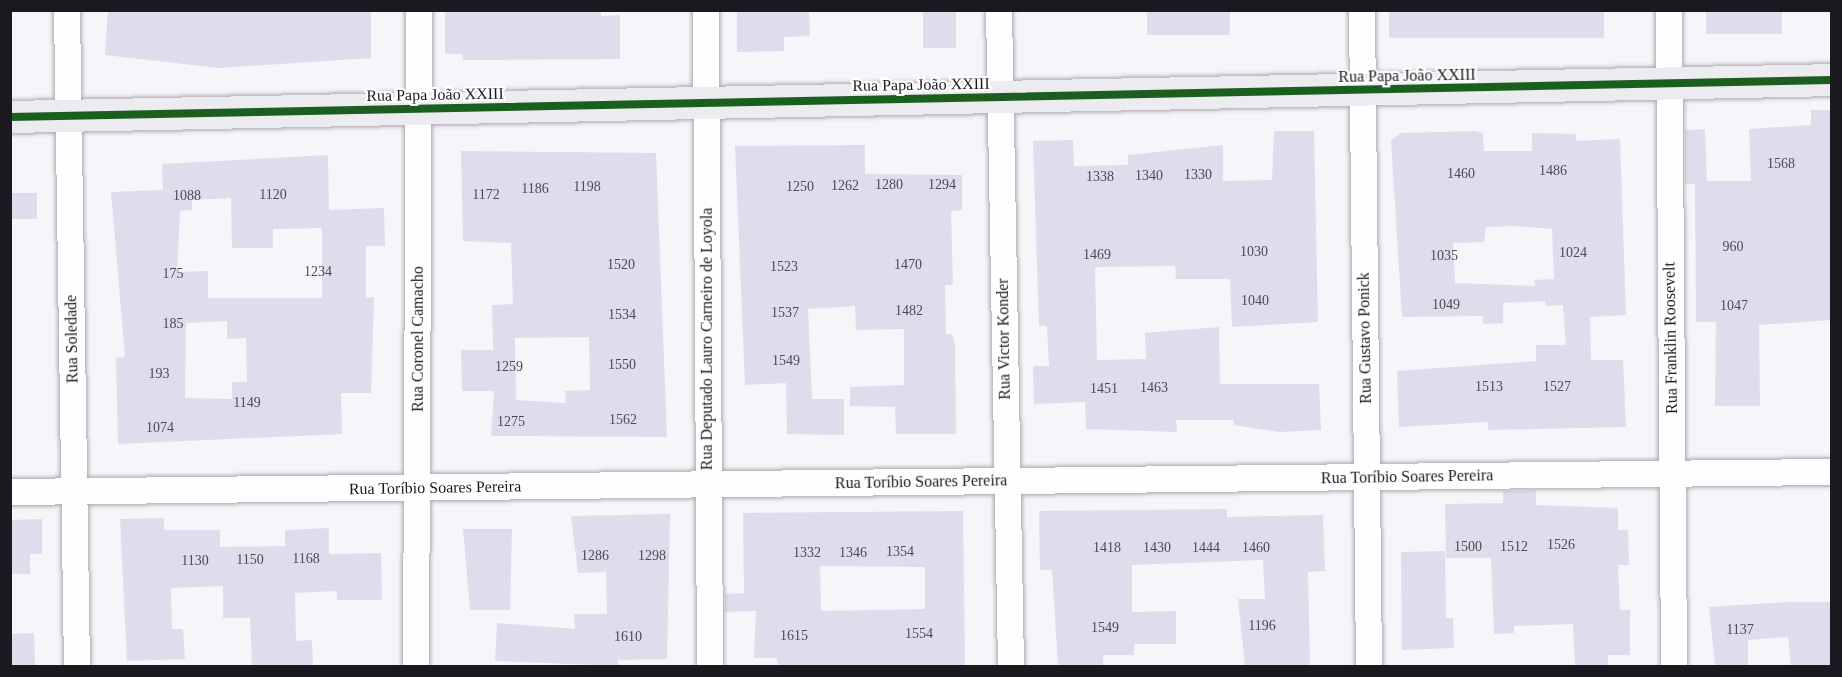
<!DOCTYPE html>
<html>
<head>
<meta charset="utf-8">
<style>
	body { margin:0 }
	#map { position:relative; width:1842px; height:677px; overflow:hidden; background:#f6f5fa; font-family:Georgia,serif }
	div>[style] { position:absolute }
	.building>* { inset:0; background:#e0dcec; transform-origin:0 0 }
	.roads { filter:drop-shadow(0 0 2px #acaab0) drop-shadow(0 0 2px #acaab0) }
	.minor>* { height:26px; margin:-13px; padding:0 13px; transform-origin:13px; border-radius:13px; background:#fefefe }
	.major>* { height:32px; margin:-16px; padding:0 16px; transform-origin:16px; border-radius:16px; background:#ecebf0 }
	.cycleway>* { height:8px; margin:-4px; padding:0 4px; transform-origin:4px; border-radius:4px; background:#1b5e20 }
	span { translate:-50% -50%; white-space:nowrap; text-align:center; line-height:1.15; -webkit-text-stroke:4.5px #fff; paint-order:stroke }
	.number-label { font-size:14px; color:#4c4a53 }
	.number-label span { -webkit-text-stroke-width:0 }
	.street-label { font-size:16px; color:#1a1920 }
	.frame { position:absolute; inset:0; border:12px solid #1a1920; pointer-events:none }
</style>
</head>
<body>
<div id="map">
	<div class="building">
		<div style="clip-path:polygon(108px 10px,371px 10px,371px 58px,219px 68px,105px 55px)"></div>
		<div style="clip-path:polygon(445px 10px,601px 10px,601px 16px,620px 15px,620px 59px,463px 60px,462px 54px,445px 54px)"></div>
		<div style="clip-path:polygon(737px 10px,809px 10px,810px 36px,784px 37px,784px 51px,737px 52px)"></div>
		<div style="left:923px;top:10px;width:33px;height:38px"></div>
		<div style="left:1147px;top:10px;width:83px;height:25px"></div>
		<div style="left:1389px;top:10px;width:215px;height:28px"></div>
		<div style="left:1706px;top:10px;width:76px;height:24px"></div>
		<div style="clip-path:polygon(1811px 110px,1832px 110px,1832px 320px,1759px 325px,1760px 406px,1715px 406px,1716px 322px,1696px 322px,1695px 184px,1685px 184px,1685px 130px,1705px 129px,1707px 181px,1751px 181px,1749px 129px,1811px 125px)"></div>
		<div style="clip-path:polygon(1274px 131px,1314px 131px,1318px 322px,1232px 327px,1230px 279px,1176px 279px,1175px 266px,1095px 267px,1097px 360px,1146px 359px,1145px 333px,1219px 327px,1220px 384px,1319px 384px,1321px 430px,1279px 432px,1234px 425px,1234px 420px,1176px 420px,1177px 432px,1086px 429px,1085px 402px,1034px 404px,1033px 366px,1049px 366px,1047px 326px,1039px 326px,1033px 141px,1073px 140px,1074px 166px,1128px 165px,1128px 155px,1223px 145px,1223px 181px,1272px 180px)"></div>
		<div style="clip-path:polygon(evenodd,1475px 131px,1483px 133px,1484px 151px,1532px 151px,1532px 133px,1576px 134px,1576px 141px,1620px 139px,1626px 315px,1590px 317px,1591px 360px,1623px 360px,1626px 427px,1488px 430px,1488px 422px,1399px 427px,1397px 371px,1536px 361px,1536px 345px,1566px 345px,1563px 305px,1546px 306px,1545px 301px,1503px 303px,1503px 323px,1483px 324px,1483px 316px,1402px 317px,1391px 140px,1401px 133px,1475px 131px,1513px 226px,1552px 229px,1554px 279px,1534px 280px,1535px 286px,1455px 283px,1453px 243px,1484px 242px,1486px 227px,1513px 226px)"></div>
		<div style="clip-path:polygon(865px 145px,865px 174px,962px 175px,962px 210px,951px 211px,953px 285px,945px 285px,946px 334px,952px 334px,955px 345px,956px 434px,896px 434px,895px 407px,850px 406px,850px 387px,904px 385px,904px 329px,856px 330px,855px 306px,808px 309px,812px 399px,844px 399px,844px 435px,787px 434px,786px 383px,745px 385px,735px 146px)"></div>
		<div style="clip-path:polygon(evenodd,461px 151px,656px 153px,667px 437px,491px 436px,494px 391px,462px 391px,461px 350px,493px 350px,492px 305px,513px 304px,511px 243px,463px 241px,461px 151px,589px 337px,590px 390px,565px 391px,566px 403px,516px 400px,515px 338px,589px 337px)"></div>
		<div style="clip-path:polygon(evenodd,328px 155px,329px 210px,384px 208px,385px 246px,366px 246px,366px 298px,374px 297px,371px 393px,341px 393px,342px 434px,118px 444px,116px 358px,125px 357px,111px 192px,163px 190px,162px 164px,328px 155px,231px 198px,232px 248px,273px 248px,273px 229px,322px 228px,322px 298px,208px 298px,208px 271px,177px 272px,180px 211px,192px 210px,192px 200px,231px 198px,328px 155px,227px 321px,227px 339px,246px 338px,247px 382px,232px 382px,232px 399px,185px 398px,186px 323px,227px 321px)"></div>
		<div style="left:37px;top:193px;width:26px;height:27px;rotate:90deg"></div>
		<div style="clip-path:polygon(1536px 490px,1536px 505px,1618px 508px,1618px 530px,1628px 530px,1629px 565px,1618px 565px,1620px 610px,1630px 610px,1630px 655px,1608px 655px,1608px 666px,1575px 666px,1573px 624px,1514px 626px,1514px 633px,1494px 634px,1491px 558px,1446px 558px,1445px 504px,1503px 503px,1503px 491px)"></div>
		<div style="clip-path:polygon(1227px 509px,1227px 517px,1323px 515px,1325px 571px,1308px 572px,1310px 666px,1245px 666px,1238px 599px,1265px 599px,1263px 560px,1132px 565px,1132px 612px,1176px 611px,1176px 644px,1134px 644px,1134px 655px,1103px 655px,1103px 666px,1058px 666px,1052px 570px,1040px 570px,1039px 511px)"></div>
		<div style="clip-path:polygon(evenodd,963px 511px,965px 666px,778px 666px,777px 658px,754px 658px,756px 611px,725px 612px,725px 594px,744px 593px,743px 513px,963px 511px,820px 566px,925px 567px,925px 609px,821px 611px,820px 566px)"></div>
		<div style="clip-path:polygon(670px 514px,667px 659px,618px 660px,618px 666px,495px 661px,497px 623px,575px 629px,574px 614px,607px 614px,606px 572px,578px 573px,571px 516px)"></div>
		<div style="clip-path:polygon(164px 518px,164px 530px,220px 530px,220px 547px,285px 546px,285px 530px,329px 528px,329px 554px,381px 553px,382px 600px,337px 600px,337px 591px,295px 593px,296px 641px,312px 640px,313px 666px,252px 666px,250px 618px,223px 618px,223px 586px,171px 588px,172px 629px,183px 629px,185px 659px,127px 661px,120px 519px)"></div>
		<div style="clip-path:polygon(42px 519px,42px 554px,30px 554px,30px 574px,10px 574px,10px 520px)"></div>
		<div style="clip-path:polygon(463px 529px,512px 529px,510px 610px,470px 610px)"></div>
		<div style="clip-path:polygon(1445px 551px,1446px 618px,1453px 618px,1454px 648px,1402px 650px,1401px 552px)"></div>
		<div style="clip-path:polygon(1789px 602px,1832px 602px,1832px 666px,1791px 666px,1788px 637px,1748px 640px,1748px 666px,1715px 666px,1709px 607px)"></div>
		<div style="left:34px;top:633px;width:33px;height:24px;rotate:88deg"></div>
	</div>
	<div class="roads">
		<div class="minor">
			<div style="left:67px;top:10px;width:656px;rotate:89.13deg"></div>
			<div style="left:706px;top:10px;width:656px;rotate:89.65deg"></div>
			<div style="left:999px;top:10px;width:656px;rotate:88.95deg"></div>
			<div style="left:1362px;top:10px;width:656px;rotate:89.39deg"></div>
			<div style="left:1669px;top:10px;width:656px;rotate:89.56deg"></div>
			<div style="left:10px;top:492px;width:1822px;rotate:-0.63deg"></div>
			<div style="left:416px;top:666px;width:656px;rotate:-89.74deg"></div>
		</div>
		<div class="major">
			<div style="left:10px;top:117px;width:1822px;rotate:-1.16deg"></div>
		</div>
	</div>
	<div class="cycleway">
		<div style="left:10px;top:117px;width:1822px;rotate:-1.16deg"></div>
	</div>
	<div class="number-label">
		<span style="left:1781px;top:164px">1568</span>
		<span style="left:1553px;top:171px">1486</span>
		<span style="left:1461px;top:174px">1460</span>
		<span style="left:1198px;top:175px">1330</span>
		<span style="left:1149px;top:176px">1340</span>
		<span style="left:1100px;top:177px">1338</span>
		<span style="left:889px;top:185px">1280</span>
		<span style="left:942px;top:185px">1294</span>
		<span style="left:845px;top:186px">1262</span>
		<span style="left:587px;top:187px">1198</span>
		<span style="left:800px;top:187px">1250</span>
		<span style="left:535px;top:189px">1186</span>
		<span style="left:273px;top:195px">1120</span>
		<span style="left:486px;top:195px">1172</span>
		<span style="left:187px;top:196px">1088</span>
		<span style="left:1733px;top:247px">960</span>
		<span style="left:1254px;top:252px">1030</span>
		<span style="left:1573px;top:253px">1024</span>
		<span style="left:1097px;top:255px">1469</span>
		<span style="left:1444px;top:256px">1035</span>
		<span style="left:621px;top:265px">1520</span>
		<span style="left:908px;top:265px">1470</span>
		<span style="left:784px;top:267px">1523</span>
		<span style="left:318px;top:272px">1234</span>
		<span style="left:173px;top:274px">175</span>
		<span style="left:1255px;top:301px">1040</span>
		<span style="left:1446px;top:305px">1049</span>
		<span style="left:1734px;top:306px">1047</span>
		<span style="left:909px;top:311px">1482</span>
		<span style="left:785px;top:313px">1537</span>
		<span style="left:622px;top:315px">1534</span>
		<span style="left:173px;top:324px">185</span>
		<span style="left:786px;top:361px">1549</span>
		<span style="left:622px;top:365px">1550</span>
		<span style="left:509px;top:367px">1259</span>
		<span style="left:159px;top:374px">193</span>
		<span style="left:1489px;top:387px">1513</span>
		<span style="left:1557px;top:387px">1527</span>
		<span style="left:1154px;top:388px">1463</span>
		<span style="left:1104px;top:389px">1451</span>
		<span style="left:247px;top:403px">1149</span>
		<span style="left:623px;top:420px">1562</span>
		<span style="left:511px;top:422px">1275</span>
		<span style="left:160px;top:428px">1074</span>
		<span style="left:1561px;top:545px">1526</span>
		<span style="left:1468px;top:547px">1500</span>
		<span style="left:1514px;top:547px">1512</span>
		<span style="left:1107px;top:548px">1418</span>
		<span style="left:1157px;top:548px">1430</span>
		<span style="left:1206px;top:548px">1444</span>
		<span style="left:1256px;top:548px">1460</span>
		<span style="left:900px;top:552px">1354</span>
		<span style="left:807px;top:553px">1332</span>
		<span style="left:853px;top:553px">1346</span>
		<span style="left:595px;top:556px">1286</span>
		<span style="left:652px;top:556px">1298</span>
		<span style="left:306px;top:559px">1168</span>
		<span style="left:250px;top:560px">1150</span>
		<span style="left:195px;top:561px">1130</span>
		<span style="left:1262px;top:626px">1196</span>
		<span style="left:1105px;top:628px">1549</span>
		<span style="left:1740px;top:630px">1137</span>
		<span style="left:919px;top:634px">1554</span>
		<span style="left:794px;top:636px">1615</span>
		<span style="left:628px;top:637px">1610</span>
	</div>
	<div class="street-label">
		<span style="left:1407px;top:76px;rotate:-1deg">Rua Papa João XXIII</span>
		<span style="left:921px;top:85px;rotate:-1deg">Rua Papa João XXIII</span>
		<span style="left:435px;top:95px;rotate:-1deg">Rua Papa João XXIII</span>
		<span style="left:1365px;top:338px;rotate:-91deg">Rua Gustavo Ponick</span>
		<span style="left:1671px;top:338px;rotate:-91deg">Rua Franklin Roosevelt</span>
		<span style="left:72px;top:339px;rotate:-91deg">Rua Soledade</span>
		<span style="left:418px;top:339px;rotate:-90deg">Rua Coronel Camacho</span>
		<span style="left:707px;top:339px;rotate:-90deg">Rua Deputado Lauro Carneiro de Loyola</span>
		<span style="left:1004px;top:339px;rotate:-91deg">Rua Victor Konder</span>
		<span style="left:1407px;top:477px;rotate:-1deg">Rua Toríbio Soares Pereira</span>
		<span style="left:921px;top:482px;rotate:-1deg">Rua Toríbio Soares Pereira</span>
		<span style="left:435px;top:488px;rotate:-1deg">Rua Toríbio Soares Pereira</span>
	</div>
	<div class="frame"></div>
</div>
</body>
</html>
